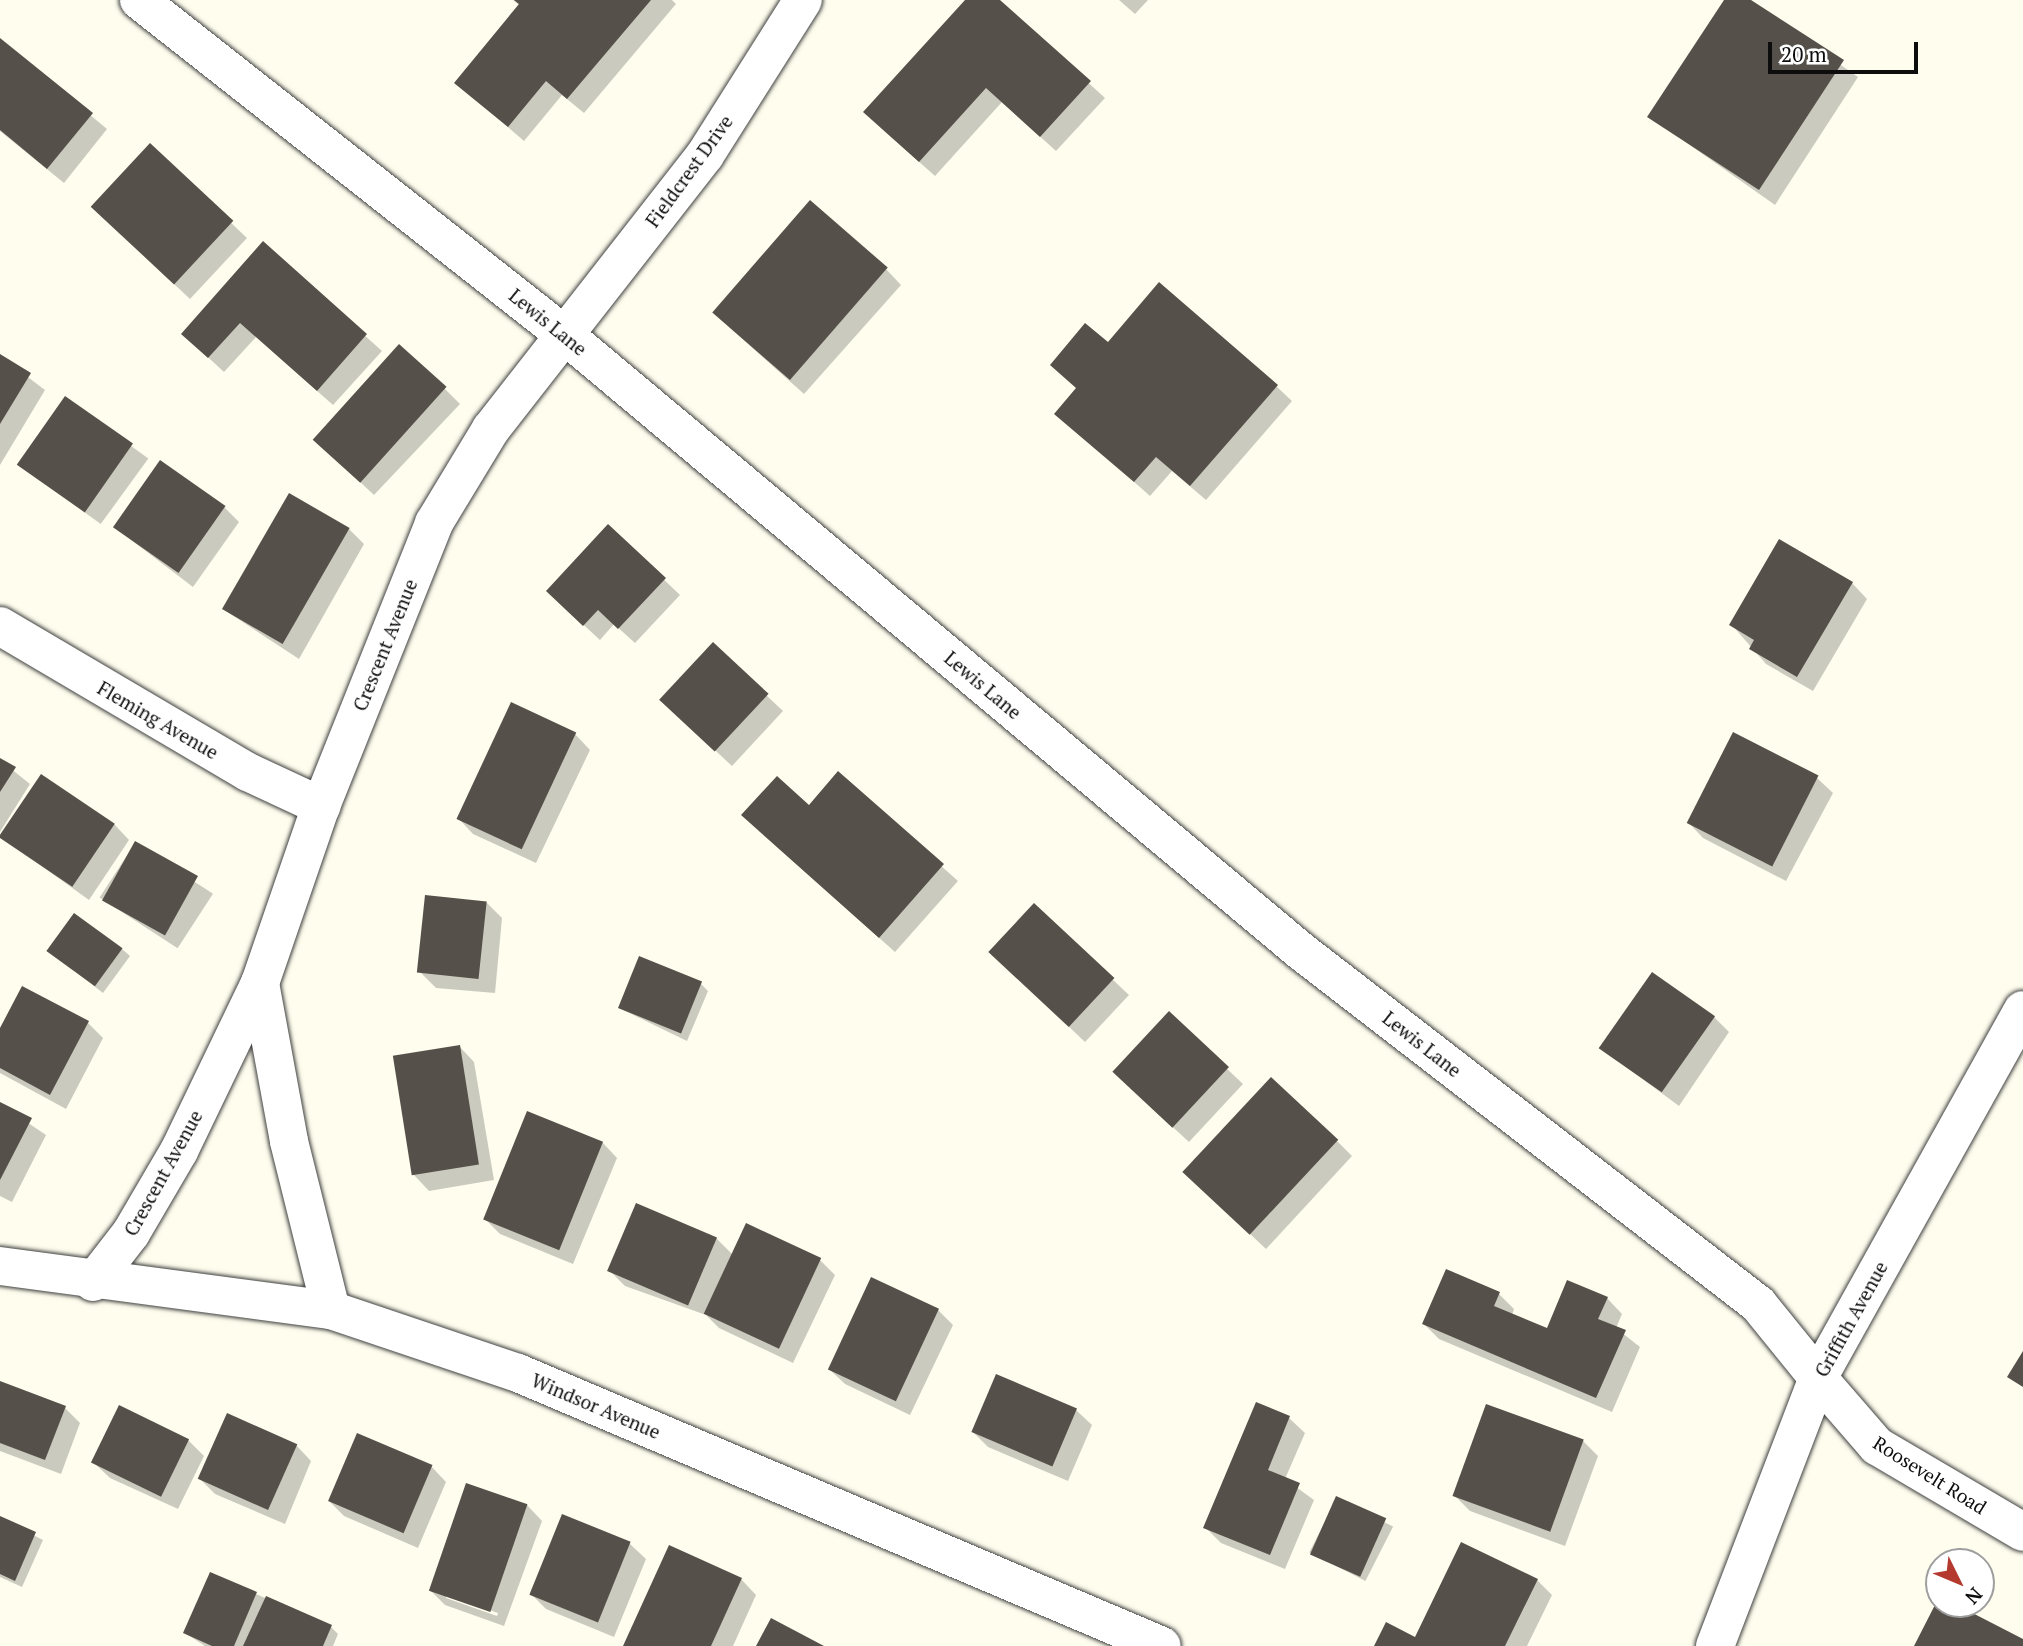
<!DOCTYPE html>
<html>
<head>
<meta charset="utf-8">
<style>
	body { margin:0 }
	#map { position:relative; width:2023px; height:1646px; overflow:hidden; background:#fefdee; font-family:"PT Serif",serif }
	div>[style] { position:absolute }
	.shadow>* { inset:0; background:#0003; transform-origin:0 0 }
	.building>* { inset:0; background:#55504a; transform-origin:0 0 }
	.roads { filter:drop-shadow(0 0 2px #404040) drop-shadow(0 0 2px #404040) }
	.minor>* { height:38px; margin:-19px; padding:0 19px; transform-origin:19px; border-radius:19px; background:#fff }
	.tertiary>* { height:38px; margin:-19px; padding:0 19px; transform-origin:19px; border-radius:19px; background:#fff }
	span { translate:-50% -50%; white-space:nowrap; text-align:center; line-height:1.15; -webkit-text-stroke:7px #fff; paint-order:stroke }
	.street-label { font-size:19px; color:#0d0d0d }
	.north { position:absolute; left:1925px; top:1548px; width:70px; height:70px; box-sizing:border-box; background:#fff; border:2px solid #9e9e9e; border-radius:50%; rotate:133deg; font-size:19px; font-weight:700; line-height:28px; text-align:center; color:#0d0d0d }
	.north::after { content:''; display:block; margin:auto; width:24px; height:32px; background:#b4392f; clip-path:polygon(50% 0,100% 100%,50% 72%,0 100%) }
	.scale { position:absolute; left:1768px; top:42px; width:150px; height:32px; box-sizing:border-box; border:4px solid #0d0d0d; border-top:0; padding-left:9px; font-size:21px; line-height:24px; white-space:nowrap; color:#0d0d0d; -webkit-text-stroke:5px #fff; paint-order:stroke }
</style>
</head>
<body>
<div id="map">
	<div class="shadow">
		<div style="clip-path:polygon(513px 0,672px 0,676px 4px,584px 113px,562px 95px,524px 141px,456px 83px,520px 6px)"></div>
		<div style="clip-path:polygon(968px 0,998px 0,1105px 98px,1056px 151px,1002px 102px,935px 176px,881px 128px)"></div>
		<div style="clip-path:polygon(1119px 0,1148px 0,1135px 14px)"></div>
		<div style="clip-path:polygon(1726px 0,1748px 0,1858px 77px,1775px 205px,1650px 117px)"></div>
		<div style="clip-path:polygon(0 40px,107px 129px,64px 183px,0 131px)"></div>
		<div style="clip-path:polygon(150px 146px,247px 238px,190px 299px,108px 222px)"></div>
		<div style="clip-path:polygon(263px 244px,382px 351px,333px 405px,256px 337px,224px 372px,199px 349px)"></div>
		<div style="clip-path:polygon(886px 269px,901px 285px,804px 394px,729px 327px)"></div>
		<div style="clip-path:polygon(1108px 344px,1276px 386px,1292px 401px,1206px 500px,1172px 471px,1150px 496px,1057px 414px,1078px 389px,1052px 365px)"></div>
		<div style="clip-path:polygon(0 356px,45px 390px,0 465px)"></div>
		<div style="clip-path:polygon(444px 388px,460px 404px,374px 495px,329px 453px)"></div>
		<div style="left:65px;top:398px;width:103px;height:81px;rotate:36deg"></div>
		<div style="clip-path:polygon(224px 507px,239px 522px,193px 587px,114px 527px)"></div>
		<div style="clip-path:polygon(608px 526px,680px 595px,635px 643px,614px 624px,600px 640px,563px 606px)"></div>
		<div style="clip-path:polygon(349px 529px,364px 544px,299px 659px,223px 609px)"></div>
		<div style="clip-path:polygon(1852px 583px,1867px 599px,1813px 691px,1766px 664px,1731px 624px)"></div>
		<div style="clip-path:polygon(713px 645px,783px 711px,732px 766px,677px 715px)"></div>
		<div style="clip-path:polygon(575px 734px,590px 750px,536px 863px,473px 834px,458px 818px)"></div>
		<div style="clip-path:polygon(1734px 735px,1817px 778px,1833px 793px,1786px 881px,1703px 838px,1688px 822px)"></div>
		<div style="clip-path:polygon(0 760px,30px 784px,0 832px)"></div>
		<div style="clip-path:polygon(838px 774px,958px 881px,895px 952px,759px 831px,809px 808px)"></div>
		<div style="clip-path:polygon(114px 824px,129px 840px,89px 900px,1px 837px)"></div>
		<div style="left:135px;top:843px;width:93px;height:65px;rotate:33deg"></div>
		<div style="clip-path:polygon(486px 902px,502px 918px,495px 993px,436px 988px,420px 972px)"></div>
		<div style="clip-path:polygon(1034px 905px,1129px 995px,1085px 1042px,1006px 967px)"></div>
		<div style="clip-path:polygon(122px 949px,130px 956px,103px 993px,49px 951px)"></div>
		<div style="clip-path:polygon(701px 984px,708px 991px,687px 1041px,619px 1008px)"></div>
		<div style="clip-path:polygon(1169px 1014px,1243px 1084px,1189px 1142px,1130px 1088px)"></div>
		<div style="clip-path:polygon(1714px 1017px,1729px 1032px,1679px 1106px,1602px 1049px)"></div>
		<div style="clip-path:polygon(88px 1023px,103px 1038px,66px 1109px,0 1073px,0 1032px)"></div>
		<div style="clip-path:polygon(459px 1046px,474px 1062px,494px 1180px,429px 1191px,414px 1175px)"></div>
		<div style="clip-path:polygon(0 1104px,46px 1135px,12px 1202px,0 1196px)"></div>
		<div style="clip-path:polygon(1337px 1141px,1352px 1156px,1266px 1249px,1200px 1187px)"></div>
		<div style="clip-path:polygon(602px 1142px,617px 1158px,573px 1264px,500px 1234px,485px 1219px)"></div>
		<div style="clip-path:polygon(716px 1238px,732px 1254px,820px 1260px,835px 1275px,793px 1363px,719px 1328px,706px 1315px,625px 1286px,610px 1271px)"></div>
		<div style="clip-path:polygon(1499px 1294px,1514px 1309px,1512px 1315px,1548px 1330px,1607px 1298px,1622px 1314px,1616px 1328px,1640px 1347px,1612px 1412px,1439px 1339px,1424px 1324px)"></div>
		<div style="clip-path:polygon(938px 1310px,953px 1325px,910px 1415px,845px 1384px,829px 1369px)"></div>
		<div style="clip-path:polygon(0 1383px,65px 1408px,80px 1423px,61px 1474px,0 1451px)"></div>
		<div style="clip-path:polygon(1076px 1410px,1092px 1425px,1068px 1481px,988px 1447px,973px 1432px)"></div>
		<div style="clip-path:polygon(1289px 1418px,1305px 1433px,1285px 1479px,1314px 1500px,1285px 1569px,1221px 1543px,1205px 1527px)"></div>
		<div style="clip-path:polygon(188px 1440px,204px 1456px,178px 1509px,110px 1478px,94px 1463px)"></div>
		<div style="clip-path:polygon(1583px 1441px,1598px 1456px,1565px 1546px,1470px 1511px,1455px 1496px)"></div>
		<div style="clip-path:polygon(296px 1445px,311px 1461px,285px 1524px,215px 1494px,200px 1479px)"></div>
		<div style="clip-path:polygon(431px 1466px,446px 1482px,418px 1548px,344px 1516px,329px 1501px)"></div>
		<div style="left:1337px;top:1498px;width:63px;height:61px;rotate:27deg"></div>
		<div style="clip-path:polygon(evenodd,527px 1505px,542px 1521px,504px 1626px,445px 1605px,430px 1590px,527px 1505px,446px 1595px,498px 1613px,497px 1616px,446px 1598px,446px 1595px)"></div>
		<div style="clip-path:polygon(563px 1516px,630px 1544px,646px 1559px,614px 1637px,546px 1609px,530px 1593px)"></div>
		<div style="clip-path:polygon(0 1518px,43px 1540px,22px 1587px,0 1577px)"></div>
		<div style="clip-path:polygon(741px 1579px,756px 1595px,733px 1646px,625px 1646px)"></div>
		<div style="clip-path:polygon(1537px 1580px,1552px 1595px,1527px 1646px,1376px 1646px,1415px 1639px)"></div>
		<div style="clip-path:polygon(256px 1594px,331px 1627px,338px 1634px,333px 1646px,205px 1646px,185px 1633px)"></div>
	</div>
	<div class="building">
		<div style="clip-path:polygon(514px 0,651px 0,567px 99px,546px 81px,508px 127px,454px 83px,519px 4px)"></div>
		<div style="clip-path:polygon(965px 0,1000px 0,1091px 81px,1040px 137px,986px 88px,919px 162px,863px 112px)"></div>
		<div style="clip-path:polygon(1724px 0,1751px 0,1844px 60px,1759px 190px,1647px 117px)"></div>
		<div style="clip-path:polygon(0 38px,93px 113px,47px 169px,0 130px)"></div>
		<div style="left:150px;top:143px;width:114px;height:87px;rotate:43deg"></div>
		<div style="left:810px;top:200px;width:103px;height:149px;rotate:41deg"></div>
		<div style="clip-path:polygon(263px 241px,367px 334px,317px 391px,240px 323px,208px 358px,181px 334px)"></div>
		<div style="clip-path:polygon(1159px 282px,1278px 385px,1190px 486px,1156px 457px,1134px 482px,1054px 414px,1076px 388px,1050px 365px,1085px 323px,1108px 342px)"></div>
		<div style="left:399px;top:344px;width:64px;height:129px;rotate:42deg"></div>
		<div style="clip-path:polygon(0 354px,31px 373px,0 424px)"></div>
		<div style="left:65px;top:396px;width:83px;height:84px;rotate:35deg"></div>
		<div style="left:160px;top:460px;width:80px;height:82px;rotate:35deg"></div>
		<div style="left:289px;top:493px;width:70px;height:134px;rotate:30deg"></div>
		<div style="clip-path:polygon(608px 524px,666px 578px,618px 629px,598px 610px,583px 626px,546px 591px)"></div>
		<div style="clip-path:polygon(1779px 539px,1853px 582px,1797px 677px,1749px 649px,1754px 640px,1729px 625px)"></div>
		<div style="left:713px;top:642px;width:76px;height:79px;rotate:43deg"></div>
		<div style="left:511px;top:702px;width:72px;height:129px;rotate:25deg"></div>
		<div style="left:1733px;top:732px;width:96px;height:102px;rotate:27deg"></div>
		<div style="clip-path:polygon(0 758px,16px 767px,0 792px)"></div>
		<div style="clip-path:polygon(838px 771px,944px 864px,879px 938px,741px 815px,777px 776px,809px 805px)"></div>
		<div style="left:41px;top:774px;width:89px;height:76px;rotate:34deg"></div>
		<div style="left:135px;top:841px;width:72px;height:68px;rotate:29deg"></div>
		<div style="left:425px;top:895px;width:62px;height:78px;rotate:6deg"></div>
		<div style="left:1034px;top:903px;width:110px;height:67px;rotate:43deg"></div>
		<div style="left:74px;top:913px;width:60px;height:47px;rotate:36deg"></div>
		<div style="left:639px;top:956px;width:68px;height:56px;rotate:22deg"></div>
		<div style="left:1652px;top:972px;width:77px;height:93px;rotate:35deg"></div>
		<div style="clip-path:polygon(22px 986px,89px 1021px,50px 1095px,0 1068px,0 1028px)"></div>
		<div style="left:1169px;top:1011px;width:82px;height:83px;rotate:43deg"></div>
		<div style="left:460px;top:1045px;width:121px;height:68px;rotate:81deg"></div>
		<div style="left:1271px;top:1077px;width:92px;height:130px;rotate:43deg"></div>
		<div style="clip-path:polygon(0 1102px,32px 1118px,0 1180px)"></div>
		<div style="left:527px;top:1111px;width:82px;height:117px;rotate:22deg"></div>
		<div style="left:636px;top:1203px;width:88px;height:74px;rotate:23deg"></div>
		<div style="left:746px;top:1223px;width:83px;height:100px;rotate:25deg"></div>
		<div style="clip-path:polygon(1446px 1269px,1500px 1292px,1494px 1306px,1547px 1328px,1567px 1280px,1608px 1297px,1598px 1319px,1626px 1330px,1596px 1398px,1422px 1324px)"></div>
		<div style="left:871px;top:1277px;width:75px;height:102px;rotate:25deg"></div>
		<div style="clip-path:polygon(2023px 1351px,2023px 1387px,2007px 1377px)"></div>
		<div style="left:996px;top:1374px;width:88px;height:63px;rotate:23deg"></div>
		<div style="clip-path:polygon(0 1381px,66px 1406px,45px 1460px,0 1443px)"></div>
		<div style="clip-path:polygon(1256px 1402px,1290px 1416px,1268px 1470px,1300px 1483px,1270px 1555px,1203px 1528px)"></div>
		<div style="left:1486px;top:1404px;width:104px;height:98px;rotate:20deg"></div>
		<div style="left:119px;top:1405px;width:78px;height:64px;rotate:26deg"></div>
		<div style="left:227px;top:1413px;width:77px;height:72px;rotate:24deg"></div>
		<div style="left:357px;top:1433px;width:82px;height:74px;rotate:23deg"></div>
		<div style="left:466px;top:1483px;width:65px;height:114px;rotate:19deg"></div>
		<div style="left:1336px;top:1496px;width:55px;height:64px;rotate:24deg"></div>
		<div style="left:562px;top:1514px;width:74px;height:87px;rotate:22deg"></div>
		<div style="clip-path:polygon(0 1516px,36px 1532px,15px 1581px,0 1574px)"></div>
		<div style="clip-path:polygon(1461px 1542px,1538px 1579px,1505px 1646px,1374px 1646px,1386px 1622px,1415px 1637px)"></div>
		<div style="clip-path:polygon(669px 1545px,742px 1578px,711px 1646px,623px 1646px)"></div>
		<div style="clip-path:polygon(210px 1572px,257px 1592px,234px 1646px,212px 1646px,183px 1633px)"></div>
		<div style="clip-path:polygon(266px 1596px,332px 1625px,323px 1646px,243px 1646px)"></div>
		<div style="clip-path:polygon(1939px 1597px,1939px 1604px,1955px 1604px,2023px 1639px,2023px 1646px,1914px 1646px)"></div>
		<div style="clip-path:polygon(771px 1618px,824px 1646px,756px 1646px)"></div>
	</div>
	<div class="roads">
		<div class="minor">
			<div style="left:0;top:626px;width:288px;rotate:30.5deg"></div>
			<div style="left:248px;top:772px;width:81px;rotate:25deg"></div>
			<div style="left:0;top:1266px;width:334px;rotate:7.6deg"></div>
			<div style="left:331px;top:1310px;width:197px;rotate:18.6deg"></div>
			<div style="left:518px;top:1373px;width:699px;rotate:22.97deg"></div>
			<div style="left:93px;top:1282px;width:62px;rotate:-52.2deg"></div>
			<div style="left:131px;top:1233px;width:95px;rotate:-59.7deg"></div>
			<div style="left:179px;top:1151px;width:187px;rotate:-64.3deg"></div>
			<div style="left:331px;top:1310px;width:174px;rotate:-104deg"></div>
			<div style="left:289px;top:1141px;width:161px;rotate:-100.4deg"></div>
			<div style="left:260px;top:983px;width:187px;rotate:-71deg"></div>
			<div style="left:321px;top:806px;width:305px;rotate:-68.2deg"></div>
			<div style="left:434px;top:523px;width:110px;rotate:-58.8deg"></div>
			<div style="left:491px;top:429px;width:348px;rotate:-52deg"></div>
			<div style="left:705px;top:155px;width:183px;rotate:-57.7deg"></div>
			<div style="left:1818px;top:1378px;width:90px;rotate:49.1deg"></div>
			<div style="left:1877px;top:1446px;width:169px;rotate:30.5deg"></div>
		</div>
		<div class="tertiary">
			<div style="left:139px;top:0;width:543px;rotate:38.2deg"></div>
			<div style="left:566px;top:336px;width:960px;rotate:39.93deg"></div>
			<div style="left:1302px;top:952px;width:576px;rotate:37.67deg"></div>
			<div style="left:1758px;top:1304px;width:95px;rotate:51deg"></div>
			<div style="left:1715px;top:1646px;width:287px;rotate:-69deg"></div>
			<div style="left:1818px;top:1378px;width:421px;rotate:-60.9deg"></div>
		</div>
	</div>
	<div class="street-label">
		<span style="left:689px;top:171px;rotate:-54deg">Fieldcrest Drive</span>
		<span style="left:548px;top:322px;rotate:39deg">Lewis Lane</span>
		<span style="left:385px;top:645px;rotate:-68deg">Crescent Avenue</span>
		<span style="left:983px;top:685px;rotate:40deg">Lewis Lane</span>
		<span style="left:158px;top:720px;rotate:30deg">Fleming Avenue</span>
		<span style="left:1422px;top:1044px;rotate:38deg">Lewis Lane</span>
		<span style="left:163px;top:1173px;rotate:-61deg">Crescent Avenue</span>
		<span style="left:1851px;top:1319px;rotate:-61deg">Griffith Avenue</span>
		<span style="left:596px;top:1406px;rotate:23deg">Windsor Avenue</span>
		<span style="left:1930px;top:1475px;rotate:32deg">Roosevelt Road</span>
	</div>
	<div class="north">N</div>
	<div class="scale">20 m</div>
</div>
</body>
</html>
